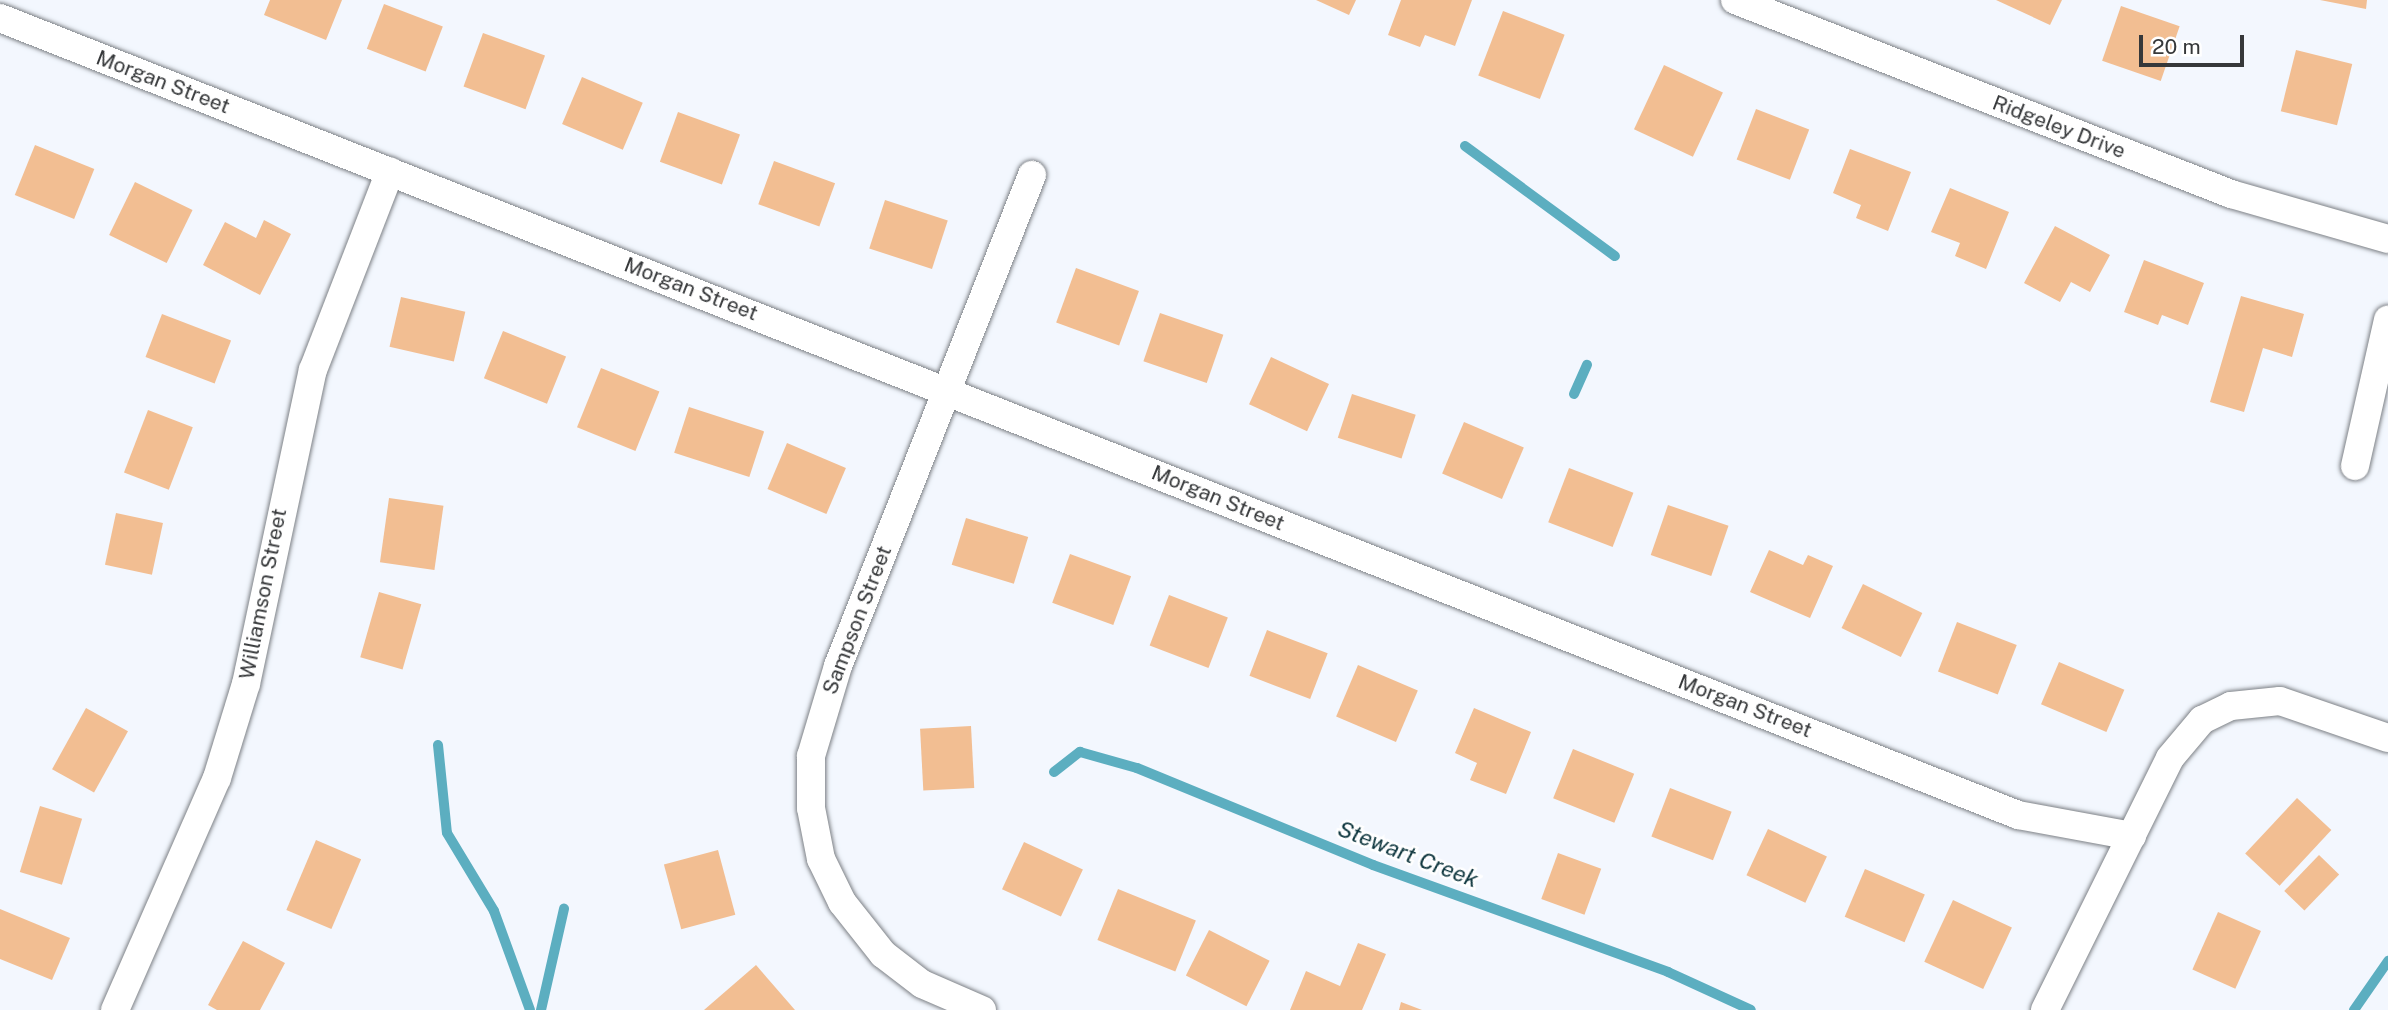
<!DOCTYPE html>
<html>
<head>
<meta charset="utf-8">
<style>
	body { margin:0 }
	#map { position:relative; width:2388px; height:1010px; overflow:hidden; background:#f3f7fe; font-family:"Public Sans",sans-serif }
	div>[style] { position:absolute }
	.stream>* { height:10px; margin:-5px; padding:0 5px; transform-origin:5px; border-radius:5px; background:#5caec0 }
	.building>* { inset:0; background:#f2be92; transform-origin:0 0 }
	.roads { filter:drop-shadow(0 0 2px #7d8186) drop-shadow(0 0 2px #7d8186) }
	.minor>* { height:28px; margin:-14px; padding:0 14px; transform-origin:14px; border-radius:14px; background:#fff }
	span { translate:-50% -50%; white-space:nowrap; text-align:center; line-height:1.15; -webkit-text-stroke:5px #fff; paint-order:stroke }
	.street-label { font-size:21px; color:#36383a }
	.water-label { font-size:23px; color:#0d353d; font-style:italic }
	.scale { position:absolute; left:2139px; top:35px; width:105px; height:32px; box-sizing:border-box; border:4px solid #36383a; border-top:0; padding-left:9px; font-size:21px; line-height:24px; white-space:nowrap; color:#36383a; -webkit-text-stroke:5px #fff; paint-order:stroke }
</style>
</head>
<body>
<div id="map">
	<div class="stream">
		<div style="left:1465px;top:146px;width:186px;rotate:36.3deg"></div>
		<div style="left:1574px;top:394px;width:32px;rotate:-66deg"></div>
		<div style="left:438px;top:745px;width:88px;rotate:84.2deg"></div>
		<div style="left:447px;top:833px;width:91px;rotate:58.9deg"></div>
		<div style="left:494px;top:911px;width:105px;rotate:70deg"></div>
		<div style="left:1054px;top:772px;width:33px;rotate:-38deg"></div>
		<div style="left:1080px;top:752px;width:59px;rotate:15.7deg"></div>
		<div style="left:1137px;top:768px;width:255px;rotate:22.3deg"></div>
		<div style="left:1373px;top:865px;width:314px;rotate:19.9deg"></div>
		<div style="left:1668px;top:972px;width:91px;rotate:24.6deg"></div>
		<div style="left:541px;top:1010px;width:104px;rotate:-77.2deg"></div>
		<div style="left:2354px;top:1010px;width:60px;rotate:-55.2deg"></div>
	</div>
	<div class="building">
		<div style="clip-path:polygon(270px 0,342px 0,326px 40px,264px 15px)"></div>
		<div style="clip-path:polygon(1316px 0,1356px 0,1349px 15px)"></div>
		<div style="clip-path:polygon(1401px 0,1472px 0,1455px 46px,1425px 35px,1420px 47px,1388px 35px)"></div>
		<div style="clip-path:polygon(1996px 0,2062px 0,2050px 25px)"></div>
		<div style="clip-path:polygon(2320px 0,2367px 0,2366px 9px)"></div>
		<div style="left:384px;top:4px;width:63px;height:48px;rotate:21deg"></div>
		<div style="left:2121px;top:6px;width:62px;height:58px;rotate:19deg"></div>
		<div style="left:1503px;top:11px;width:66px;height:69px;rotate:21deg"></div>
		<div style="left:483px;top:33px;width:66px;height:57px;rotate:20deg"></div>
		<div style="left:2296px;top:50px;width:58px;height:63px;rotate:14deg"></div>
		<div style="left:1664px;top:65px;width:65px;height:71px;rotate:25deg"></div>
		<div style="left:582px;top:77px;width:66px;height:51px;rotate:23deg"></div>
		<div style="left:1756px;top:109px;width:57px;height:54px;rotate:21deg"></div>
		<div style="left:678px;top:112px;width:66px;height:53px;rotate:20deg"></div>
		<div style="left:35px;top:145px;width:64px;height:54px;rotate:22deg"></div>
		<div style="clip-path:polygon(1850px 149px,1911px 172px,1888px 231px,1856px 218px,1861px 205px,1833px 193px)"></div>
		<div style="left:774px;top:161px;width:65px;height:46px;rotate:20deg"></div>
		<div style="left:135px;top:182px;width:64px;height:59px;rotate:26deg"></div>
		<div style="clip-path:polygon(1950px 188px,2009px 212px,1986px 269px,1955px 256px,1960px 243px,1931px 232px)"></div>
		<div style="left:885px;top:200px;width:66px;height:51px;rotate:18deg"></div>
		<div style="clip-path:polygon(264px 220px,291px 234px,260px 295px,203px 265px,225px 222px,256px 238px)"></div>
		<div style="clip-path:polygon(2055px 226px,2110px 255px,2090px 292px,2071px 282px,2060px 302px,2024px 283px)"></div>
		<div style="clip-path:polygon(2144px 260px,2204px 283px,2188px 325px,2162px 315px,2158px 325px,2124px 312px)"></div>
		<div style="left:1076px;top:268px;width:67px;height:58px;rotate:20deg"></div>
		<div style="clip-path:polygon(2241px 296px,2304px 314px,2292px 357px,2263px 348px,2244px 412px,2210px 402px)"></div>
		<div style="left:401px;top:297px;width:66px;height:51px;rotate:13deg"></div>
		<div style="left:1160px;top:313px;width:67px;height:51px;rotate:19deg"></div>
		<div style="left:162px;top:314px;width:74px;height:46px;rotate:21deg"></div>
		<div style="left:503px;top:331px;width:68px;height:51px;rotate:22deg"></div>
		<div style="left:1271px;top:357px;width:64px;height:52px;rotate:25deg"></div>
		<div style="left:601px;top:368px;width:63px;height:64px;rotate:22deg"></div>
		<div style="left:1352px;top:394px;width:67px;height:46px;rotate:18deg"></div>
		<div style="left:689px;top:407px;width:79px;height:48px;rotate:18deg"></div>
		<div style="left:148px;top:410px;width:48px;height:67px;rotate:21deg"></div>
		<div style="left:1464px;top:422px;width:65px;height:56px;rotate:23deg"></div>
		<div style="left:787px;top:443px;width:64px;height:50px;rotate:23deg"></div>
		<div style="left:1569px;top:468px;width:69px;height:58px;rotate:21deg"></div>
		<div style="left:389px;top:498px;width:55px;height:65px;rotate:8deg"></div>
		<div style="left:1668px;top:505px;width:64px;height:53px;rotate:19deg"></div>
		<div style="left:116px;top:513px;width:48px;height:53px;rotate:12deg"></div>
		<div style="left:966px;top:518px;width:65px;height:49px;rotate:17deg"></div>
		<div style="clip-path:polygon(1769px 550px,1803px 565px,1808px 555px,1833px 566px,1810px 618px,1750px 592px)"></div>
		<div style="left:1070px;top:554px;width:65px;height:52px;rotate:20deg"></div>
		<div style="left:1863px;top:584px;width:66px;height:49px;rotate:26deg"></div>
		<div style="left:379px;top:592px;width:44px;height:68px;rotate:16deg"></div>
		<div style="left:1169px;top:595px;width:63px;height:54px;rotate:21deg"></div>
		<div style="left:1957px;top:622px;width:64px;height:53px;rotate:21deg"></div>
		<div style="left:1267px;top:630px;width:65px;height:49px;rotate:21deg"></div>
		<div style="left:2059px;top:662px;width:71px;height:46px;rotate:23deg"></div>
		<div style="left:1358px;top:665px;width:65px;height:56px;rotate:23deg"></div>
		<div style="left:86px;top:708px;width:48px;height:70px;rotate:29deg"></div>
		<div style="clip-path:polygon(1474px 708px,1531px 732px,1506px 794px,1470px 780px,1477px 763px,1455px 753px)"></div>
		<div style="left:971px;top:726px;width:62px;height:51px;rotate:87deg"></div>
		<div style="left:1573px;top:749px;width:66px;height:53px;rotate:22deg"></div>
		<div style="left:1670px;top:788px;width:66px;height:52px;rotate:21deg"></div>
		<div style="left:2297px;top:798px;width:47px;height:76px;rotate:43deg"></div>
		<div style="left:40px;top:806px;width:44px;height:69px;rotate:17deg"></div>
		<div style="left:1768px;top:829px;width:65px;height:51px;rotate:25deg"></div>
		<div style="left:316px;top:840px;width:49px;height:76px;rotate:23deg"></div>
		<div style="left:1024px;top:842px;width:65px;height:52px;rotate:25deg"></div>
		<div style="left:718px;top:850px;width:67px;height:56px;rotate:75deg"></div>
		<div style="left:1558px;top:853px;width:46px;height:49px;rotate:20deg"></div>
		<div style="left:2319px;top:855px;width:28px;height:50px;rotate:44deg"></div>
		<div style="left:1865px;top:869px;width:65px;height:52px;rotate:23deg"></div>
		<div style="left:1118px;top:889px;width:84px;height:55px;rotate:22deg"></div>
		<div style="left:1953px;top:900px;width:65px;height:68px;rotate:25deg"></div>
		<div style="clip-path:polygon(0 909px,70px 938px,52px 980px,0 959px)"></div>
		<div style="left:2218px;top:912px;width:47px;height:63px;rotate:24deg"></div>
		<div style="left:1209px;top:930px;width:68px;height:51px;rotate:27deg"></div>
		<div style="clip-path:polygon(243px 941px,285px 963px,260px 1010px,217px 1010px,208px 1005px)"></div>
		<div style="clip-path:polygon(1358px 943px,1386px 954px,1362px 1010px,1290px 1010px,1306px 971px,1340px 986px)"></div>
		<div style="clip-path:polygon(756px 965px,795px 1010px,704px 1010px)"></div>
		<div style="clip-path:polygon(1401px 1002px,1422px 1010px,1399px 1010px)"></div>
	</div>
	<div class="roads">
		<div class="minor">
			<div style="left:1735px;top:0;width:533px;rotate:21.36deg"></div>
			<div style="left:2231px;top:194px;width:163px;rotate:16deg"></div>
			<div style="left:0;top:18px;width:2170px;rotate:21.55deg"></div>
			<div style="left:2018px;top:815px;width:116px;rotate:10.4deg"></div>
			<div style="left:2355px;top:466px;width:150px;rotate:-77.3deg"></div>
			<div style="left:115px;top:1010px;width:253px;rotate:-66.3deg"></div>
			<div style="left:217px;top:778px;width:98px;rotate:-72.9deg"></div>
			<div style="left:246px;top:684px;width:321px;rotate:-78deg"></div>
			<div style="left:313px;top:370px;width:213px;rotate:-68.8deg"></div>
			<div style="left:982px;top:1010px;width:65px;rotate:-156.6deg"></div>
			<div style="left:922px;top:984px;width:49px;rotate:-142.4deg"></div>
			<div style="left:883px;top:954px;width:66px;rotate:-128.3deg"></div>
			<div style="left:842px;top:902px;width:48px;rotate:-116deg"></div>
			<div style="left:821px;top:859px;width:52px;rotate:-101.1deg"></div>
			<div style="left:811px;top:808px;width:52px;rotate:-90deg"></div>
			<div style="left:811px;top:756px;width:94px;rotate:-73.3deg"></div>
			<div style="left:838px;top:666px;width:528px;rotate:-68.44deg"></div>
			<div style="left:2045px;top:1010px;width:281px;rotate:-63.6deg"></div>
			<div style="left:2170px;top:758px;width:50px;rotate:-49.9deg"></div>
			<div style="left:2202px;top:720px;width:32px;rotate:-26deg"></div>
			<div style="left:2231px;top:706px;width:49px;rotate:-5.8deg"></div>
			<div style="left:2280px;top:701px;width:114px;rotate:18.9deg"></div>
		</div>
	</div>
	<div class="street-label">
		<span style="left:163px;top:82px;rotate:21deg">Morgan Street</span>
		<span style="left:2059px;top:127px;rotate:21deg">Ridgeley Drive</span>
		<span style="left:691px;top:289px;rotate:21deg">Morgan Street</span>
		<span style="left:1218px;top:498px;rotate:22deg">Morgan Street</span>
		<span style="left:263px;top:594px;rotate:-79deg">Williamson Street</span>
		<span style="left:857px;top:620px;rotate:-69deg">Sampson Street</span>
		<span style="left:1745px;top:706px;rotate:21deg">Morgan Street</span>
	</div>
	<div class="water-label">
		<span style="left:1408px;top:854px;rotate:21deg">Stewart Creek</span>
	</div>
	<div class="scale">20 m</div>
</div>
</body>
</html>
